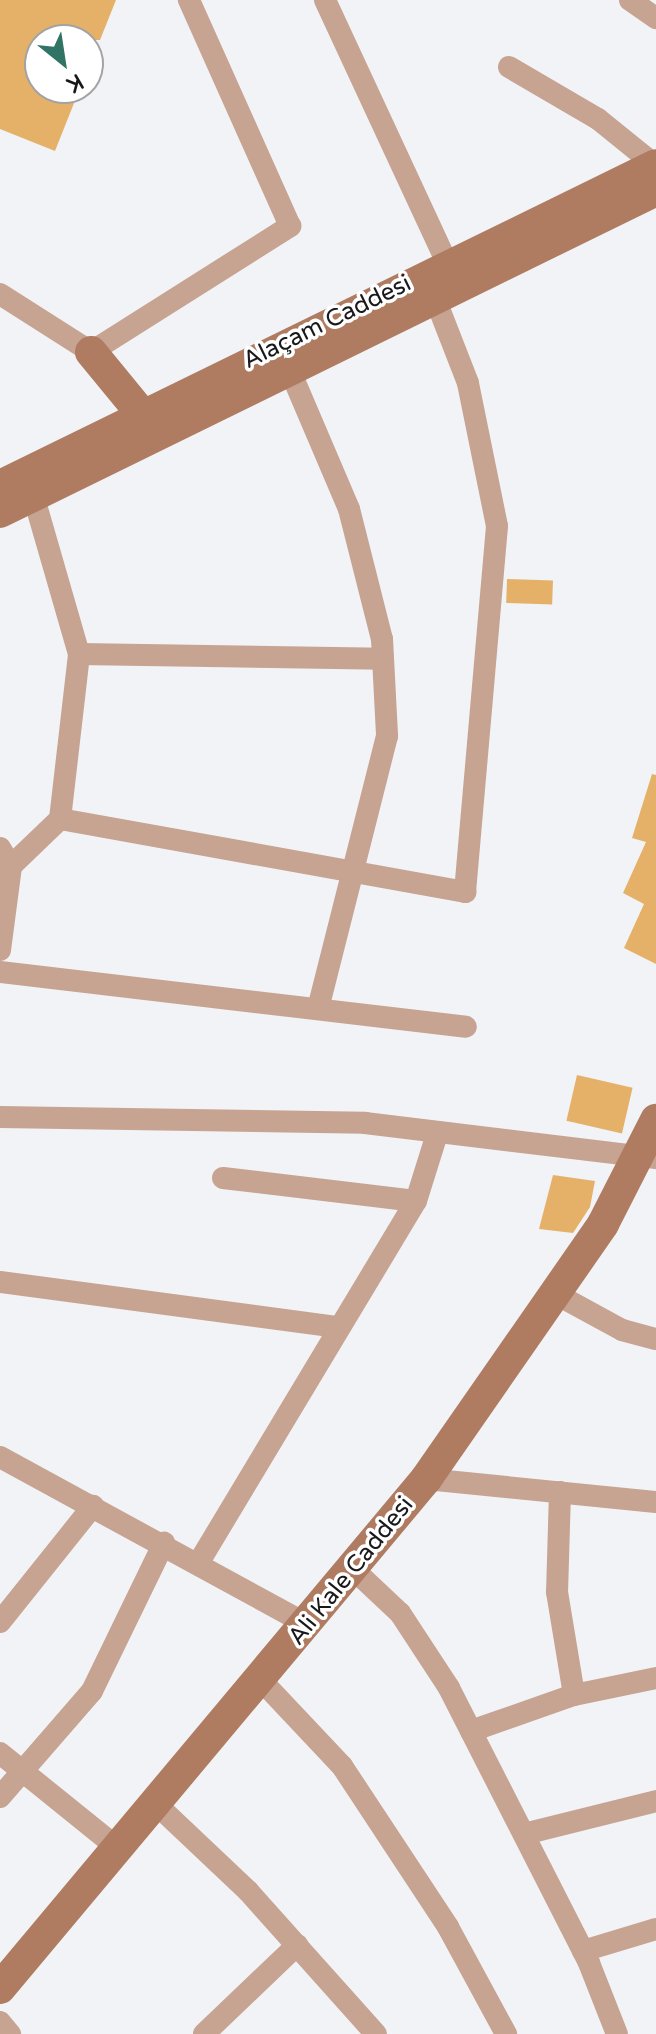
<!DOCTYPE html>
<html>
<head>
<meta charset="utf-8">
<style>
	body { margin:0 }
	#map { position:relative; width:656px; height:2034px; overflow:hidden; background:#f1f3f7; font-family:"Varela Round",sans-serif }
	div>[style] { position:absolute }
	.building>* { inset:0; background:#e5b168; transform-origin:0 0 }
	.street>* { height:22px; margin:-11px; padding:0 11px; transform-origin:11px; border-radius:11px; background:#c7a391 }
	.secondary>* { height:32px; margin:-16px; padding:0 16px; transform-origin:16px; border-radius:16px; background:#af7c62 }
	span { translate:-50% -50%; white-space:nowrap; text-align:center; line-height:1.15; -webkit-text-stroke:7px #fff; paint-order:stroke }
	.street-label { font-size:24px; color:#19191b }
	.north { position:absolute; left:24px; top:24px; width:80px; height:80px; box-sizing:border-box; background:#fff; border:2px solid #a3a3a4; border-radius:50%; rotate:150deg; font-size:22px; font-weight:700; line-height:32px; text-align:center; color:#19191b }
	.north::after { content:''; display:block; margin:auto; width:28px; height:36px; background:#317466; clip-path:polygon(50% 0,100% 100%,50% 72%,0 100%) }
</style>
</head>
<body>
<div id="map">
	<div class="building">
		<div style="clip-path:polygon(0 0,116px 0,100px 40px,40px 40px,40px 88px,80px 88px,55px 151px,0 129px)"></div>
		<div style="left:507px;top:579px;width:46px;height:24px;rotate:2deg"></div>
		<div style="clip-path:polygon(652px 774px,656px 775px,656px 964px,624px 948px,644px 904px,623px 893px,646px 842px,632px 838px)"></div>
		<div style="left:577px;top:1075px;width:57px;height:47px;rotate:13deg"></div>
		<div style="clip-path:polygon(553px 1175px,595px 1181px,590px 1207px,573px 1233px,539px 1229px)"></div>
	</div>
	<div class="street">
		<div style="left:325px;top:0;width:290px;rotate:65.1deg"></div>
		<div style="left:630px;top:0;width:32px;rotate:35deg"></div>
		<div style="left:509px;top:67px;width:103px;rotate:30.3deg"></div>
		<div style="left:598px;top:119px;width:73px;rotate:38.9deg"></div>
		<div style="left:0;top:294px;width:108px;rotate:32.5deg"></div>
		<div style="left:91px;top:352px;width:236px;rotate:-32.3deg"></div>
		<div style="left:290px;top:226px;width:248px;rotate:-114.1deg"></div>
		<div style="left:288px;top:366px;width:155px;rotate:66.9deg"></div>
		<div style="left:349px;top:509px;width:134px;rotate:75.8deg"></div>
		<div style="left:382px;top:639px;width:97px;rotate:87deg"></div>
		<div style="left:387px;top:736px;width:276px;rotate:104.2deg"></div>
		<div style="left:79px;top:654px;width:304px;rotate:0.9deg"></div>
		<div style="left:60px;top:819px;width:412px;rotate:10.2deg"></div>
		<div style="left:465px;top:892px;width:367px;rotate:-85deg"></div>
		<div style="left:497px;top:526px;width:146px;rotate:-101.5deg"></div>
		<div style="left:468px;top:383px;width:93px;rotate:-111.3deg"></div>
		<div style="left:0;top:848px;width:21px;rotate:59deg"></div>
		<div style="left:0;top:950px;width:85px;rotate:-82.5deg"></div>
		<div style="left:11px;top:866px;width:68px;rotate:-43.8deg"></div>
		<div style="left:60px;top:819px;width:166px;rotate:-83.4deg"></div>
		<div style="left:79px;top:654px;width:166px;rotate:-106.1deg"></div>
		<div style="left:0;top:972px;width:469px;rotate:6.7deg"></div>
		<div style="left:0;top:1117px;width:365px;rotate:0.9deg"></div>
		<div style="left:365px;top:1123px;width:293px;rotate:6.9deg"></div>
		<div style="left:223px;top:1178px;width:194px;rotate:6.8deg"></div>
		<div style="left:0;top:1282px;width:341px;rotate:7.6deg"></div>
		<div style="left:556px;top:1294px;width:75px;rotate:28.6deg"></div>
		<div style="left:622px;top:1330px;width:35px;rotate:15deg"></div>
		<div style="left:0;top:1457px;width:351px;rotate:28.6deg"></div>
		<div style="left:426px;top:1479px;width:231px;rotate:5.7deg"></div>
		<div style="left:560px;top:1492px;width:100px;rotate:91.7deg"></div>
		<div style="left:557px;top:1592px;width:104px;rotate:80.6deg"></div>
		<div style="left:199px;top:1562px;width:421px;rotate:-59deg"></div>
		<div style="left:416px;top:1201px;width:67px;rotate:-72.6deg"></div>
		<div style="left:352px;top:1568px;width:66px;rotate:43.2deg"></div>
		<div style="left:400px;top:1613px;width:90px;rotate:56.8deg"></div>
		<div style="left:449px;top:1688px;width:309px;rotate:63deg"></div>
		<div style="left:589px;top:1963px;width:76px;rotate:68.5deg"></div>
		<div style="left:0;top:1622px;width:149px;rotate:-51.3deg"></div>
		<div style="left:260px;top:1679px;width:120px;rotate:46.7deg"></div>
		<div style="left:342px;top:1766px;width:193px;rotate:56.6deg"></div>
		<div style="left:448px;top:1927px;width:122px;rotate:61.5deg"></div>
		<div style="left:471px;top:1731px;width:109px;rotate:-19.3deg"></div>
		<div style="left:574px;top:1695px;width:84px;rotate:-11.7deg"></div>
		<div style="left:0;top:1753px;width:153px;rotate:38.9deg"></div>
		<div style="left:0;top:1797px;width:140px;rotate:-49deg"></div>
		<div style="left:92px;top:1691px;width:165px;rotate:-64.1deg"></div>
		<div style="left:156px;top:1804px;width:127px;rotate:43.4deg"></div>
		<div style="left:248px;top:1891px;width:192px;rotate:48.2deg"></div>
		<div style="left:524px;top:1834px;width:136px;rotate:-14deg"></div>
		<div style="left:583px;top:1951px;width:76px;rotate:-16.8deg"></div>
		<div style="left:0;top:2022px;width:16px;rotate:50deg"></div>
		<div style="left:204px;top:2034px;width:129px;rotate:-43.7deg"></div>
	</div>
	<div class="secondary">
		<div style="left:91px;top:352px;width:101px;rotate:50.6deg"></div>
		<div style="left:0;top:486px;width:730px;rotate:-26.07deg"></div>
		<div style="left:0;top:512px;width:731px;rotate:-26.14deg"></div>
		<div style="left:0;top:1988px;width:664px;rotate:-50.07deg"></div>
		<div style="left:426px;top:1479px;width:310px;rotate:-55.2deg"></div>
		<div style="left:603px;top:1224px;width:117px;rotate:-63deg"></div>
	</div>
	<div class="street-label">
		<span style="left:327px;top:322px;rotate:-26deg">Alaçam Caddesi</span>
		<span style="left:351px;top:1571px;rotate:-51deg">Ali Kale Caddesi</span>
	</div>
	<div class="north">K</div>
</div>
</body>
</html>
